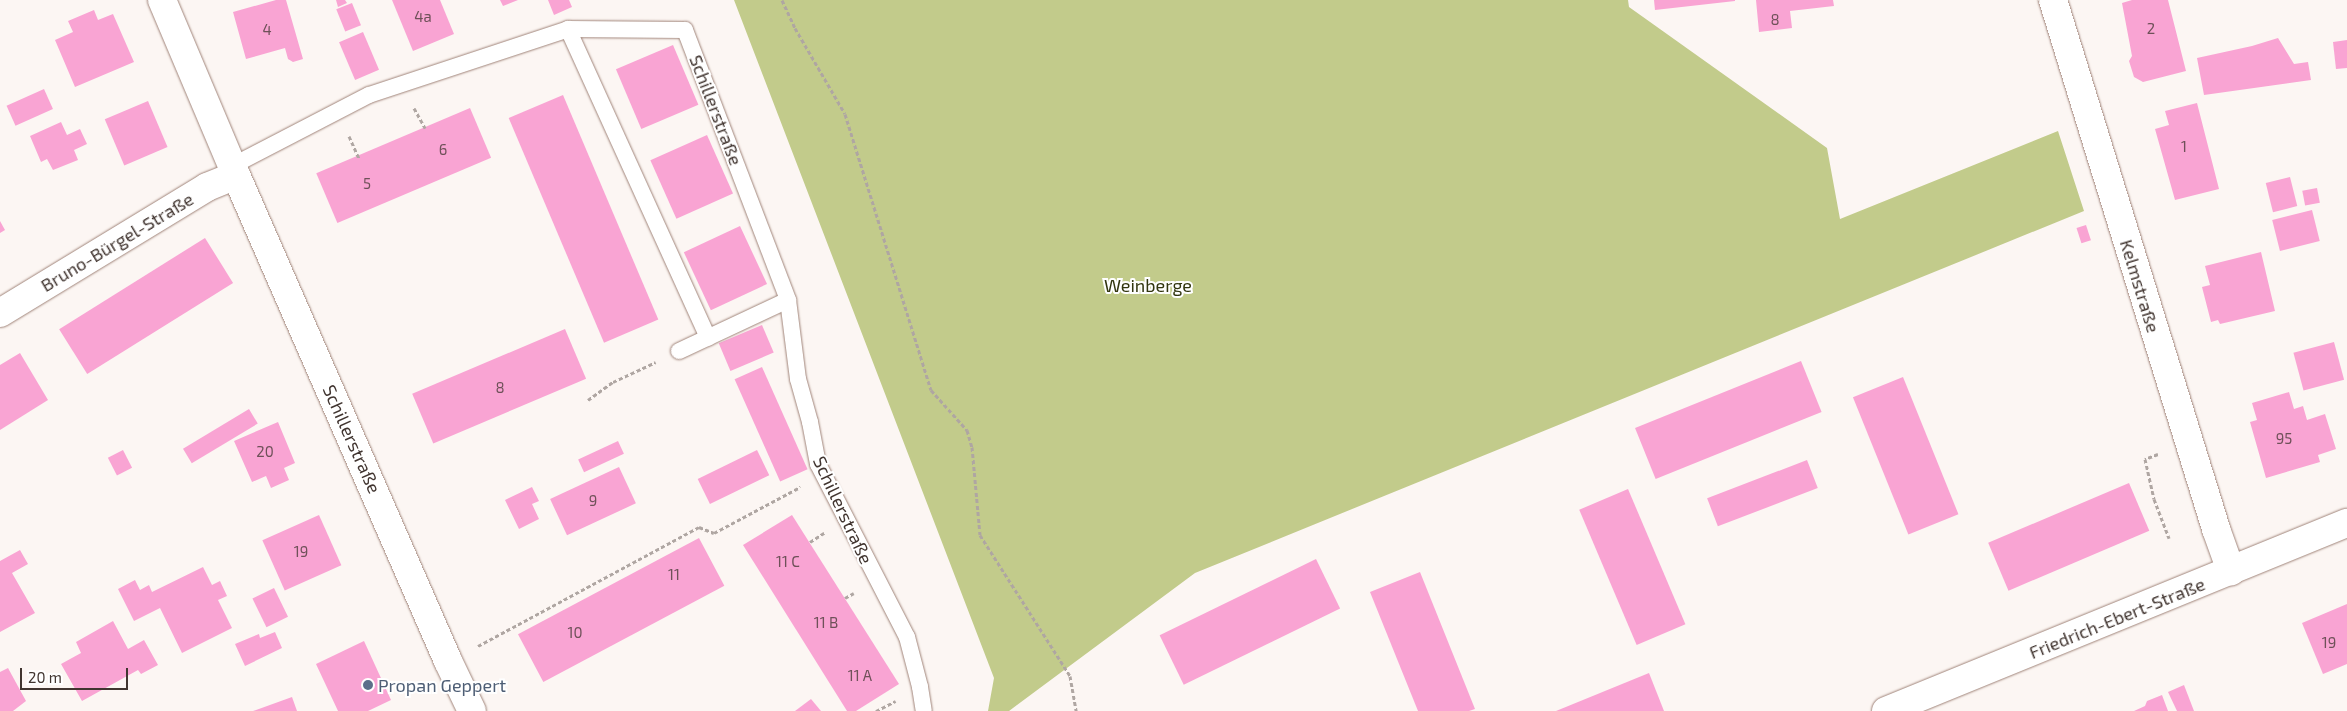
<!DOCTYPE html>
<html>
<head>
<meta charset="utf-8">
<style>
	body { margin:0 }
	#map { position:relative; width:2347px; height:711px; overflow:hidden; background:#fcf6f3; font-family:"Exo 2",sans-serif }
	div>[style] { position:absolute }
	.green>* { inset:0; background:#c2cb8b }
	.building>* { inset:0; background:#f9a4d3; transform-origin:0 0 }
	.path>* { height:3px; margin-top:-1.5px; transform-origin:0; background:repeating-linear-gradient(90deg,#afa6a2 0 4px,transparent 0 6.5px) }
	.roads { filter:drop-shadow(0 0 1px #a08479) drop-shadow(0 0 1px #a08479) }
	.lane>* { height:16px; margin:-8px; padding:0 8px; transform-origin:8px; border-radius:8px; background:#fff }
	.street>* { height:28px; margin:-14px; padding:0 14px; transform-origin:14px; border-radius:14px; background:#fff }
	.secondary>* { height:28px; margin:-14px; padding:0 14px; transform-origin:14px; border-radius:14px; background:#fff }
	.dots>* { width:14px; height:14px; translate:-50% -50%; box-sizing:border-box; border:2px solid #fff; border-radius:50% }
	span { translate:-50% -50%; white-space:nowrap; text-align:center; line-height:1.15; -webkit-text-stroke:4px #fff; paint-order:stroke }
	.number-label { font-size:15px; color:#6f5159 }
	.number-label span { -webkit-text-stroke-width:0 }
	.street-label { font-size:18px; color:#413530 }
	.park-label { font-size:18px; color:#32360f }
	.service-label { font-size:18px; color:#4e5e75 }
	.left { translate:0 -50%; text-align:left }
	.scale { position:absolute; left:20px; top:668px; width:108px; height:22px; box-sizing:border-box; border:2px solid #413530; border-top:0; padding-left:6px; font-size:15px; line-height:18px; white-space:nowrap; color:#413530; -webkit-text-stroke:4px #fff; paint-order:stroke }
</style>
</head>
<body>
<div id="map">
	<div class="green">
		<div style="clip-path:polygon(734px 0,1628px 0,1629px 7px,1827px 148px,1840px 219px,2058px 131px,2084px 211px,1195px 573px,1009px 711px,988px 711px,994px 678px)"></div>
	</div>
	<div class="building">
		<div style="clip-path:polygon(276px 0,286px 0,303px 59px,293px 62px,288px 59px,285px 48px,246px 59px,233px 12px)"></div>
		<div style="clip-path:polygon(336px 0,345px 0,347px 3px,338px 7px)"></div>
		<div style="clip-path:polygon(392px 0,440px 0,454px 34px,413px 51px)"></div>
		<div style="clip-path:polygon(500px 0,518px 0,503px 6px)"></div>
		<div style="clip-path:polygon(548px 0,569px 0,572px 7px,554px 15px)"></div>
		<div style="clip-path:polygon(1654px 0,1735px 0,1735px 1px,1655px 10px)"></div>
		<div style="clip-path:polygon(1756px 0,1833px 0,1834px 6px,1790px 11px,1792px 28px,1759px 32px)"></div>
		<div style="clip-path:polygon(2132px 0,2168px 0,2186px 71px,2143px 82px,2134px 77px,2129px 61px,2132px 56px,2122px 3px)"></div>
		<div style="left:352px;top:3px;width:24px;height:17px;rotate:68deg"></div>
		<div style="clip-path:polygon(94px 10px,98px 20px,113px 14px,134px 62px,75px 87px,55px 40px,73px 32px,68px 21px)"></div>
		<div style="left:363px;top:32px;width:41px;height:26px;rotate:67deg"></div>
		<div style="clip-path:polygon(2278px 38px,2294px 64px,2308px 62px,2311px 80px,2204px 95px,2197px 58px,2252px 46px)"></div>
		<div style="clip-path:polygon(2347px 40px,2347px 68px,2336px 69px,2333px 42px)"></div>
		<div style="left:673px;top:45px;width:65px;height:62px;rotate:67deg"></div>
		<div style="left:44px;top:89px;width:22px;height:41px;rotate:66deg"></div>
		<div style="left:563px;top:95px;width:244px;height:59px;rotate:67deg"></div>
		<div style="left:148px;top:101px;width:50px;height:47px;rotate:67deg"></div>
		<div style="clip-path:polygon(2197px 103px,2219px 189px,2175px 200px,2155px 129px,2169px 125px,2165px 111px)"></div>
		<div style="left:470px;top:108px;width:54px;height:167px;rotate:67deg"></div>
		<div style="clip-path:polygon(61px 122px,67px 135px,80px 129px,87px 144px,74px 150px,78px 160px,53px 170px,47px 159px,41px 162px,30px 136px)"></div>
		<div style="left:707px;top:135px;width:64px;height:62px;rotate:66deg"></div>
		<div style="left:2290px;top:177px;width:30px;height:25px;rotate:76deg"></div>
		<div style="left:2317px;top:188px;width:15px;height:15px;rotate:79deg"></div>
		<div style="left:2312px;top:210px;width:32px;height:41px;rotate:76deg"></div>
		<div style="clip-path:polygon(0 221px,5px 230px,0 233px)"></div>
		<div style="left:2086px;top:225px;width:16px;height:10px;rotate:72deg"></div>
		<div style="left:740px;top:226px;width:64px;height:62px;rotate:65deg"></div>
		<div style="left:205px;top:238px;width:53px;height:172px;rotate:58deg"></div>
		<div style="clip-path:polygon(2261px 252px,2275px 311px,2220px 324px,2218px 320px,2211px 322px,2202px 287px,2210px 285px,2205px 266px)"></div>
		<div style="left:762px;top:325px;width:30px;height:47px;rotate:67deg"></div>
		<div style="left:565px;top:329px;width:54px;height:166px;rotate:67deg"></div>
		<div style="left:2334px;top:342px;width:39px;height:42px;rotate:75deg"></div>
		<div style="clip-path:polygon(20px 353px,48px 400px,0 430px,0 365px)"></div>
		<div style="left:1801px;top:361px;width:55px;height:179px;rotate:68deg"></div>
		<div style="left:762px;top:367px;width:112px;height:30px;rotate:66deg"></div>
		<div style="left:1903px;top:377px;width:148px;height:54px;rotate:68deg"></div>
		<div style="clip-path:polygon(2289px 392px,2294px 409px,2303px 406px,2307px 420px,2325px 414px,2336px 449px,2318px 455px,2320px 462px,2266px 478px,2250px 422px,2257px 420px,2252px 403px)"></div>
		<div style="left:249px;top:409px;width:17px;height:77px;rotate:59deg"></div>
		<div style="clip-path:polygon(278px 422px,295px 463px,284px 468px,289px 480px,271px 488px,266px 476px,252px 482px,234px 441px)"></div>
		<div style="left:618px;top:441px;width:14px;height:44px;rotate:65deg"></div>
		<div style="left:123px;top:450px;width:20px;height:17px;rotate:63deg"></div>
		<div style="left:757px;top:450px;width:28px;height:66px;rotate:64deg"></div>
		<div style="left:1807px;top:460px;width:30px;height:107px;rotate:69deg"></div>
		<div style="left:619px;top:467px;width:40px;height:76px;rotate:65deg"></div>
		<div style="left:2129px;top:483px;width:52px;height:153px;rotate:67deg"></div>
		<div style="clip-path:polygon(532px 487px,539px 501px,532px 504px,539px 519px,519px 529px,505px 500px)"></div>
		<div style="left:1628px;top:489px;width:147px;height:53px;rotate:67deg"></div>
		<div style="left:319px;top:515px;width:55px;height:62px;rotate:66deg"></div>
		<div style="clip-path:polygon(792px 515px,899px 684px,856px 711px,847px 711px,743px 545px)"></div>
		<div style="left:699px;top:538px;width:54px;height:205px;rotate:62deg"></div>
		<div style="clip-path:polygon(20px 550px,28px 564px,12px 573px,35px 613px,0 632px,0 561px)"></div>
		<div style="left:1316px;top:559px;width:55px;height:174px;rotate:64deg"></div>
		<div style="clip-path:polygon(203px 567px,212px 585px,220px 581px,227px 596px,218px 600px,232px 628px,182px 653px,160px 608px,134px 621px,118px 589px,135px 580px,140px 590px,149px 585px,152px 592px)"></div>
		<div style="clip-path:polygon(1420px 572px,1475px 709px,1469px 711px,1418px 711px,1370px 592px)"></div>
		<div style="left:274px;top:588px;width:32px;height:24px;rotate:64deg"></div>
		<div style="clip-path:polygon(2347px 604px,2347px 664px,2323px 674px,2302px 623px)"></div>
		<div style="clip-path:polygon(113px 621px,128px 649px,144px 640px,158px 665px,141px 674px,138px 670px,82px 701px,61px 664px,81px 653px,76px 642px)"></div>
		<div style="clip-path:polygon(275px 632px,282px 648px,245px 666px,235px 644px,259px 634px,260px 638px)"></div>
		<div style="clip-path:polygon(364px 641px,391px 700px,368px 711px,338px 711px,316px 664px)"></div>
		<div style="clip-path:polygon(8px 668px,26px 701px,13px 711px,0 711px,0 672px)"></div>
		<div style="clip-path:polygon(1649px 673px,1664px 711px,1556px 711px)"></div>
		<div style="clip-path:polygon(2184px 685px,2194px 711px,2177px 711px,2168px 692px)"></div>
		<div style="clip-path:polygon(2162px 695px,2168px 711px,2134px 711px,2145px 706px,2147px 701px)"></div>
		<div style="clip-path:polygon(292px 697px,297px 711px,253px 711px)"></div>
		<div style="clip-path:polygon(811px 699px,821px 711px,795px 711px)"></div>
	</div>
	<div class="path">
		<div style="left:782px;top:0;width:31px;rotate:65deg"></div>
		<div style="left:795px;top:28px;width:99px;rotate:59.8deg"></div>
		<div style="left:845px;top:114px;width:289px;rotate:72.7deg"></div>
		<div style="left:931px;top:390px;width:54px;rotate:48deg"></div>
		<div style="left:967px;top:430px;width:18px;rotate:74deg"></div>
		<div style="left:972px;top:447px;width:88px;rotate:84.8deg"></div>
		<div style="left:980px;top:535px;width:167px;rotate:57.4deg"></div>
		<div style="left:1070px;top:676px;width:36px;rotate:80deg"></div>
		<div style="left:414px;top:108px;width:23px;rotate:61deg"></div>
		<div style="left:349px;top:136px;width:24px;rotate:66deg"></div>
		<div style="left:588px;top:400px;width:31px;rotate:-36deg"></div>
		<div style="left:613px;top:382px;width:47px;rotate:-24.9deg"></div>
		<div style="left:2158px;top:454px;width:14px;rotate:159deg"></div>
		<div style="left:2145px;top:459px;width:41px;rotate:77.3deg"></div>
		<div style="left:2154px;top:499px;width:42px;rotate:69deg"></div>
		<div style="left:810px;top:542px;width:17px;rotate:-33deg"></div>
		<div style="left:845px;top:598px;width:10px;rotate:-29deg"></div>
		<div style="left:478px;top:646px;width:251px;rotate:-28.3deg"></div>
		<div style="left:699px;top:527px;width:16px;rotate:22deg"></div>
		<div style="left:714px;top:533px;width:98px;rotate:-28.1deg"></div>
		<div style="left:876px;top:711px;width:22px;rotate:-27deg"></div>
	</div>
	<div class="roads">
		<div class="lane">
			<div style="left:568px;top:29px;width:339px;rotate:65.6deg"></div>
			<div style="left:232px;top:166px;width:154px;rotate:-27.4deg"></div>
			<div style="left:369px;top:95px;width:210px;rotate:-18.3deg"></div>
			<div style="left:568px;top:29px;width:117px;rotate:0.5deg"></div>
			<div style="left:685px;top:30px;width:289px;rotate:69.1deg"></div>
			<div style="left:788px;top:300px;width:80px;rotate:82.8deg"></div>
			<div style="left:798px;top:379px;width:45px;rotate:74.4deg"></div>
			<div style="left:810px;top:422px;width:43px;rotate:79.2deg"></div>
			<div style="left:818px;top:464px;width:195px;rotate:62.8deg"></div>
			<div style="left:907px;top:637px;width:52px;rotate:75.4deg"></div>
			<div style="left:920px;top:687px;width:24px;rotate:81deg"></div>
			<div style="left:679px;top:351px;width:120px;rotate:-25.1deg"></div>
		</div>
		<div class="street">
			<div style="left:162px;top:0;width:190px;rotate:67.1deg"></div>
			<div style="left:236px;top:175px;width:530px;rotate:66.43deg"></div>
			<div style="left:448px;top:661px;width:55px;rotate:64.4deg"></div>
			<div style="left:2053px;top:0;width:554px;rotate:72.87deg"></div>
			<div style="left:2216px;top:529px;width:45px;rotate:70.3deg"></div>
			<div style="left:0;top:313px;width:242px;rotate:-31.3deg"></div>
			<div style="left:207px;top:187px;width:31px;rotate:-22deg"></div>
		</div>
		<div class="secondary">
			<div style="left:1886px;top:711px;width:498px;rotate:-22.2deg"></div>
		</div>
	</div>
	<div class="dots">
		<div style="left:368px;top:685px;background:#5c6f8a"></div>
	</div>
	<div class="number-label">
		<span style="left:423px;top:17px">4a</span>
		<span style="left:1775px;top:20px">8</span>
		<span style="left:2151px;top:29px">2</span>
		<span style="left:267px;top:30px">4</span>
		<span style="left:2184px;top:147px">1</span>
		<span style="left:443px;top:150px">6</span>
		<span style="left:367px;top:184px">5</span>
		<span style="left:500px;top:388px">8</span>
		<span style="left:2284px;top:439px">95</span>
		<span style="left:265px;top:452px">20</span>
		<span style="left:593px;top:501px">9</span>
		<span style="left:301px;top:552px">19</span>
		<span style="left:788px;top:562px">11 C</span>
		<span style="left:674px;top:575px">11</span>
		<span style="left:826px;top:623px">11 B</span>
		<span style="left:575px;top:633px">10</span>
		<span style="left:2329px;top:643px">19</span>
		<span style="left:860px;top:676px">11 A</span>
	</div>
	<div class="street-label">
		<span style="left:716px;top:110px;rotate:69deg">Schillerstraße</span>
		<span style="left:117px;top:242px;rotate:-31deg">Bruno-Bürgel-Straße</span>
		<span style="left:2140px;top:286px;rotate:73deg">Kelmstraße</span>
		<span style="left:352px;top:439px;rotate:66deg">Schillerstraße</span>
		<span style="left:843px;top:510px;rotate:65deg">Schillerstraße</span>
		<span style="left:2117px;top:618px;rotate:-22deg">Friedrich-Ebert-Straße</span>
	</div>
	<div class="park-label">
		<span style="left:1148px;top:285px">Weinberge</span>
	</div>
	<div class="service-label">
		<span class="left" style="left:378px;top:685px">Propan Geppert</span>
	</div>
	<div class="scale">20 m</div>
</div>
</body>
</html>
